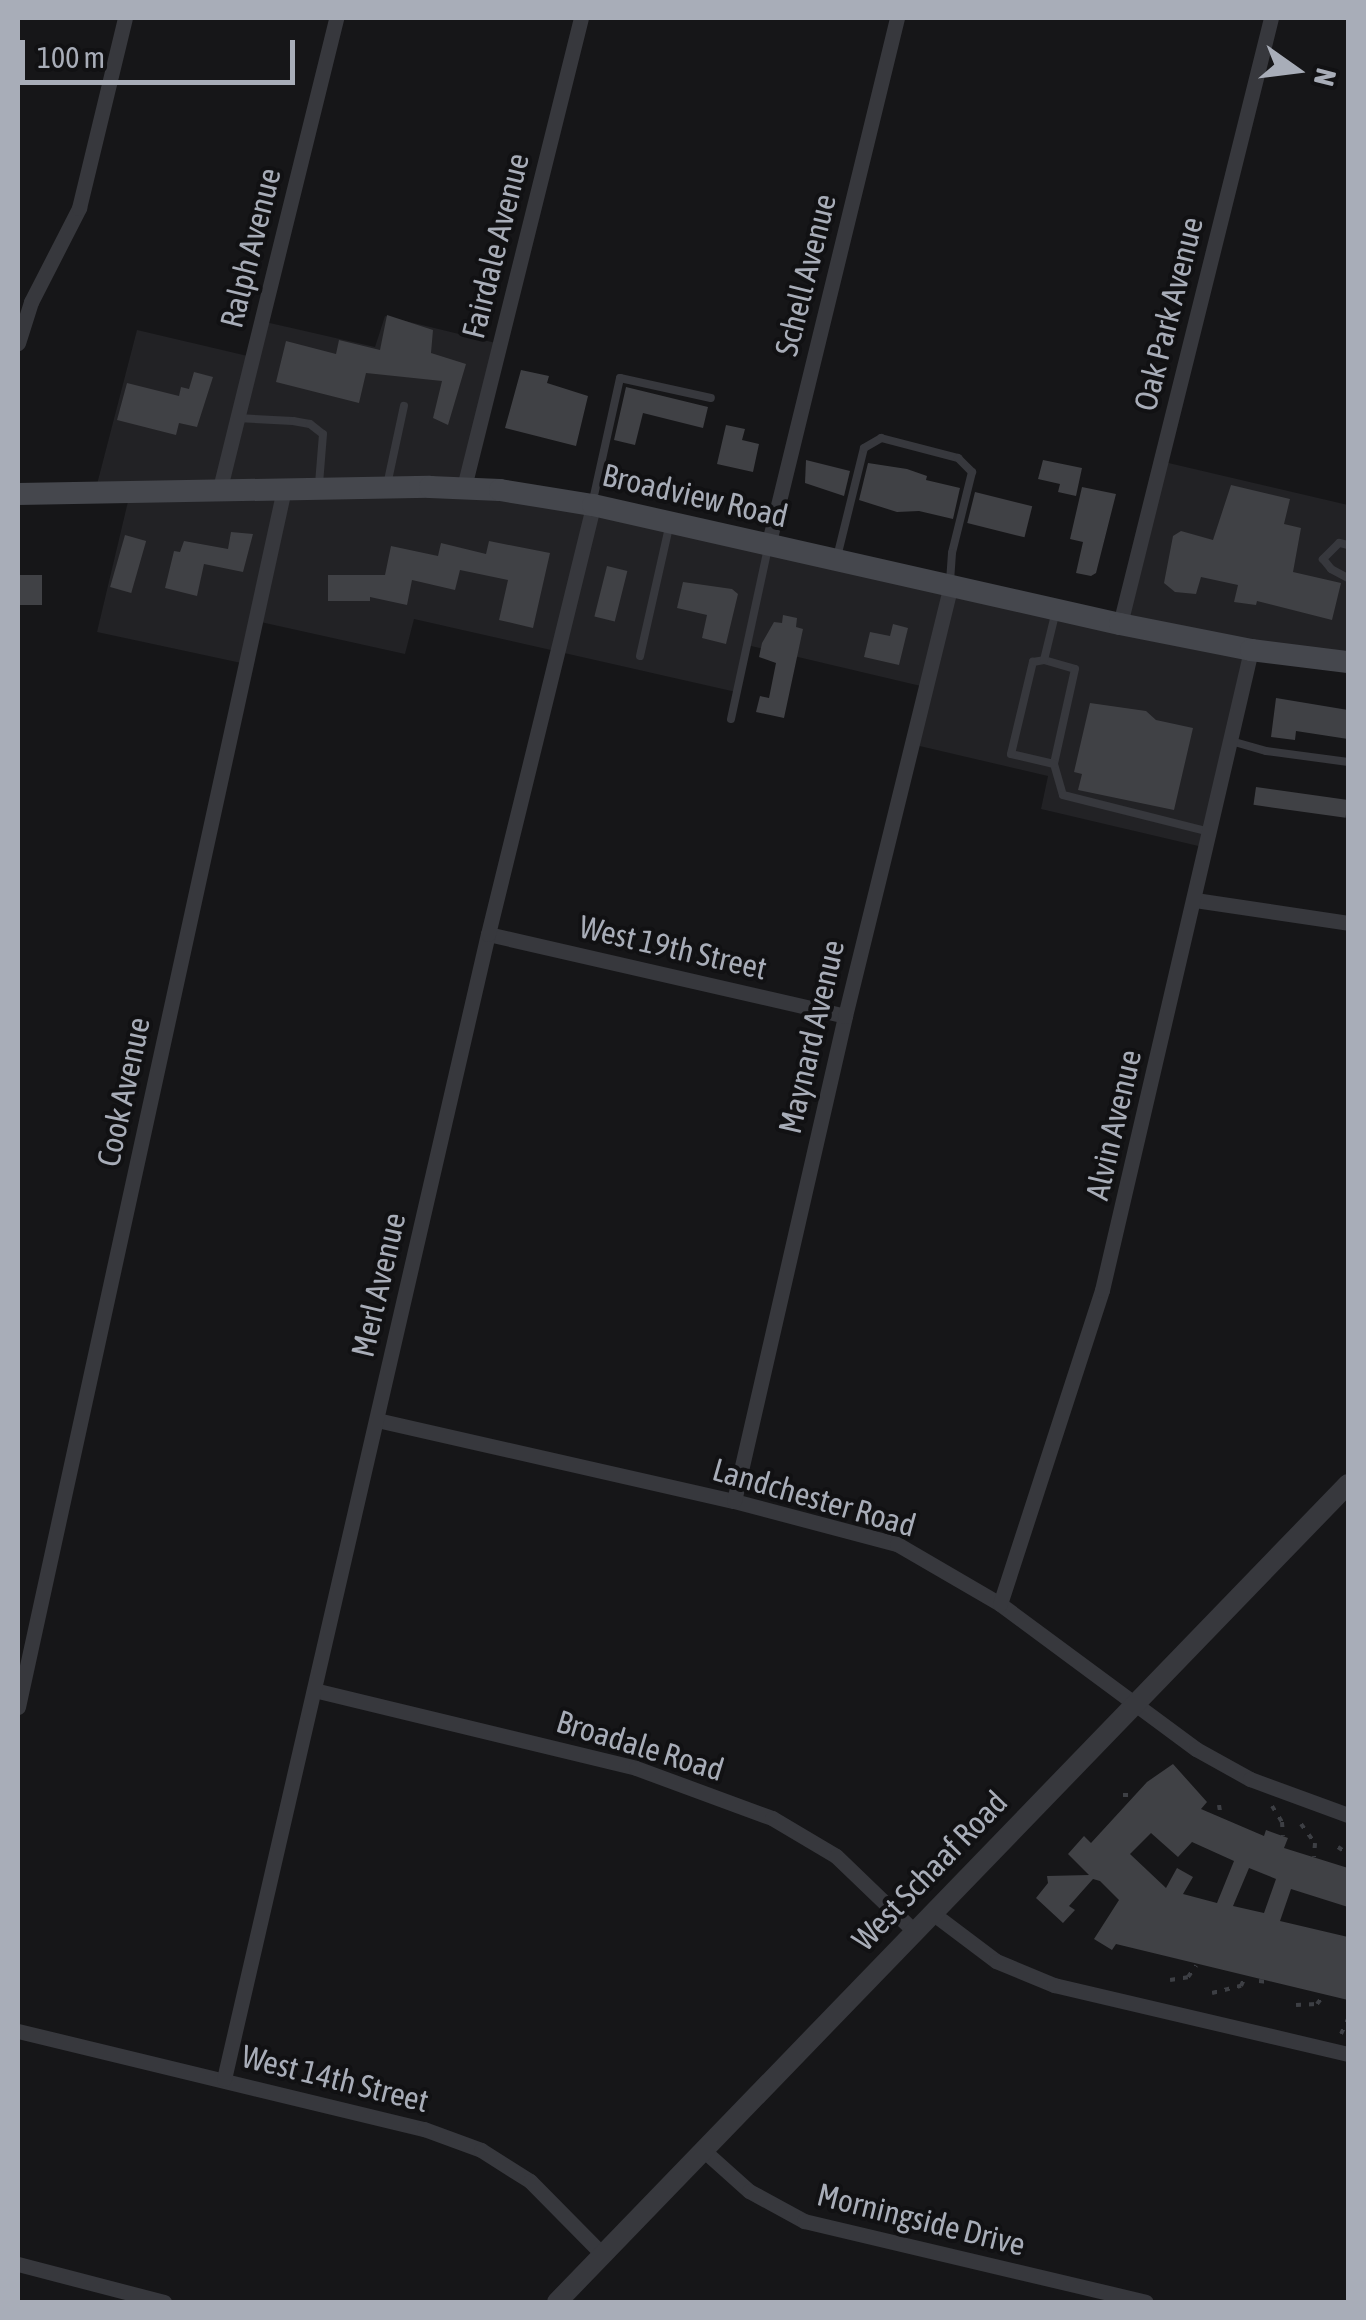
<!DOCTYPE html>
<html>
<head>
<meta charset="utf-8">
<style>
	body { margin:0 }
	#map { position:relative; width:1366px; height:2320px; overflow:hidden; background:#161618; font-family:"Asap Condensed",sans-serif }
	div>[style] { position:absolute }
	.built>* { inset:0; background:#222225 }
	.building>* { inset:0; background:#404145; transform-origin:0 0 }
	.path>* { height:4px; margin-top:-2px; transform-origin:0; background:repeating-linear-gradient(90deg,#3d3f44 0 5px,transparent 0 13px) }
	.service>* { height:8px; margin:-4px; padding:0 4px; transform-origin:4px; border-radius:4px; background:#37383d }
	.minor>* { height:15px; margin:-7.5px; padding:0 7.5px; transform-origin:7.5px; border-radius:7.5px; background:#37383d }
	.tertiary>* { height:20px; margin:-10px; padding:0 10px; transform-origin:10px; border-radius:10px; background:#37383d }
	.secondary>* { height:22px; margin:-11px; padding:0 11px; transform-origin:11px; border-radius:11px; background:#45474d }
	span { translate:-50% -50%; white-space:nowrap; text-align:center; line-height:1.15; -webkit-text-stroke:8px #111113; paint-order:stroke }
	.street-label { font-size:32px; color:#a8adb8 }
	.frame { position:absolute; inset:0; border:20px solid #a8adb8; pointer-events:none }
	.north { position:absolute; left:1246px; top:20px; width:100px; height:100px; -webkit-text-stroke:8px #111113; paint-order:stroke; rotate:104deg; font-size:28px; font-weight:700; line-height:40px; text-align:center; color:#a8adb8 }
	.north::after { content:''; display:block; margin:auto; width:35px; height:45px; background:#a8adb8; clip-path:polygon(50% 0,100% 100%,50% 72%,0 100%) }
	.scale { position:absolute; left:20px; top:40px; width:275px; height:45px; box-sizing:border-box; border:5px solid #a8adb8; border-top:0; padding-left:12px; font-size:30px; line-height:35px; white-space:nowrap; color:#a8adb8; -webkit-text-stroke:8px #111113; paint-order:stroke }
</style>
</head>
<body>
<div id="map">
	<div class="built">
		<div style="clip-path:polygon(385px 316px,500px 344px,464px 487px,1119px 624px,1160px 461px,1348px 505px,1348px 662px,1251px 650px,1207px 848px,1041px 809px,1048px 776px,911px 744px,925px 687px,747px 645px,736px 692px,414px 619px,405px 654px,256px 621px,246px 664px,97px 632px,130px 493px,95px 492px,137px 330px,252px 357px,261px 321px,375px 347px)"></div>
	</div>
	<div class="building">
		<div style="clip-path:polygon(387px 315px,433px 330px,431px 353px,466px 364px,448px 425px,433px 418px,442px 381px,366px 373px,359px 403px,276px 382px,286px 341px,336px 354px,339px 340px,380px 350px)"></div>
		<div style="clip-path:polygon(521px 370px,549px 376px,547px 383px,588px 396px,576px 446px,505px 428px)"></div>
		<div style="clip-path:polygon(194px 372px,213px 377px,197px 427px,179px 423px,176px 435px,117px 420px,127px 383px,179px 396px,181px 387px,189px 389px)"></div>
		<div style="clip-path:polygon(626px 387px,708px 407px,703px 428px,643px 413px,635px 445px,614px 440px)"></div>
		<div style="clip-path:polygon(726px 425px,745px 429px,742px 440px,759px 444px,753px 472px,717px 464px)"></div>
		<div style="clip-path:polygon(806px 460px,850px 471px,844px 496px,805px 483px)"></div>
		<div style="clip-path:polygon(1043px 460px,1082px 468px,1076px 496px,1058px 492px,1060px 484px,1038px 479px)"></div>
		<div style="clip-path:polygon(868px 463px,907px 469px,927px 476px,926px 480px,960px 488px,953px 519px,919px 511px,897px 512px,859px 500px)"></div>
		<div style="clip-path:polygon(1231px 485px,1290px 499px,1284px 524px,1301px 528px,1293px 572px,1341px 583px,1332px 620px,1257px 601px,1256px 605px,1234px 602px,1238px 585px,1201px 577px,1196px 594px,1175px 592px,1164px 583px,1173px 536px,1181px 531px,1213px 540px)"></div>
		<div style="clip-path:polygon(1082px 487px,1116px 494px,1096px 573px,1091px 576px,1076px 573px,1083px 542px,1070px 539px)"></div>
		<div style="left:975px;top:492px;width:59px;height:32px;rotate:14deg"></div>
		<div style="clip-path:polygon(231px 532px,253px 534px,243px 572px,204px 564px,197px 596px,165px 588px,174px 551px,180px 552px,184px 541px,228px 549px)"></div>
		<div style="left:125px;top:535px;width:22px;height:54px;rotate:16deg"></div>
		<div style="clip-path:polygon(489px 541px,550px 553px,533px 628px,499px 620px,508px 580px,460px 570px,455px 590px,412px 580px,407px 605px,370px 597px,370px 601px,328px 601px,328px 575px,385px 575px,391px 546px,438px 556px,441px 543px,486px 554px)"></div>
		<div style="left:607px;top:566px;width:21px;height:52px;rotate:14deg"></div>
		<div style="left:42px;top:575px;width:30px;height:24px;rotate:90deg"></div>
		<div style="clip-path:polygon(683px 582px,732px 589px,738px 594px,726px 644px,702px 638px,707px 615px,677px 608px)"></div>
		<div style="clip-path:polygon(783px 615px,797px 618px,796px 627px,803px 629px,784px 718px,756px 712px,760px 696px,769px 698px,776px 663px,759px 657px,762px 643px,774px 622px,782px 623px)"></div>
		<div style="clip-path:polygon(893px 624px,908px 628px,899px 665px,864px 657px,870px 632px,890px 636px)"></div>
		<div style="clip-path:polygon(1276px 698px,1348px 710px,1348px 739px,1296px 731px,1295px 740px,1271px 737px)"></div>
		<div style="clip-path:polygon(1090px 703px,1146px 711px,1156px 720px,1193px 728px,1174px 810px,1078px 790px,1082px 774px,1074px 772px)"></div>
		<div style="left:1256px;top:787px;width:93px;height:18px;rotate:8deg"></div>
		<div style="clip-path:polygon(evenodd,1173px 1764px,1207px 1802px,1201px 1809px,1264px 1836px,1266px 1830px,1288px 1838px,1284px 1848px,1348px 1868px,1348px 1907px,1291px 1889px,1280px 1921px,1348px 1937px,1348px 2000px,1116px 1944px,1112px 1950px,1094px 1939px,1119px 1900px,1100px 1881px,1093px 1879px,1069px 1906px,1075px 1910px,1063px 1923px,1036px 1898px,1048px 1883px,1047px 1876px,1089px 1875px,1068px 1854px,1084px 1836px,1091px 1843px,1147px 1782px,1173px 1764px,1151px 1833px,1178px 1857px,1192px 1842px,1234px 1861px,1217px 1903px,1183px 1894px,1193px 1877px,1177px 1868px,1166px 1888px,1130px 1854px,1151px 1833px,1173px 1764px,1249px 1868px,1276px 1879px,1264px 1913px,1233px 1906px,1249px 1868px)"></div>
	</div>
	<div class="path">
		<div style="left:1123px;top:1795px;width:12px"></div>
		<div style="left:1219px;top:1805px;width:12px;rotate:81deg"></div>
		<div style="left:1272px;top:1806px;width:19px;rotate:58deg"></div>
		<div style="left:1282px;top:1822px;width:14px;rotate:86deg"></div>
		<div style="left:1301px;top:1824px;width:24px;rotate:54deg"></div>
		<div style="left:1315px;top:1843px;width:14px;rotate:94deg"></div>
		<div style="left:1338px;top:1847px;width:12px;rotate:35deg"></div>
		<div style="left:1170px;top:1980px;width:18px;rotate:-9deg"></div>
		<div style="left:1188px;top:1977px;width:14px;rotate:-54deg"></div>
		<div style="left:1259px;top:1981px;width:9px;rotate:6deg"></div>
		<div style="left:1212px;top:1993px;width:30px;rotate:-14deg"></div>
		<div style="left:1241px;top:1986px;width:10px;rotate:-66deg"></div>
		<div style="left:1296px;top:2005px;width:21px;rotate:-3deg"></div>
		<div style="left:1317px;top:2004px;width:11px;rotate:-52deg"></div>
		<div style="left:1341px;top:2034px;width:17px;rotate:-65deg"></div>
	</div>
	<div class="service">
		<div style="left:237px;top:418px;width:56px;rotate:3.1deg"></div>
		<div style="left:293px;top:421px;width:17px;rotate:10deg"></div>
		<div style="left:310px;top:424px;width:16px;rotate:38deg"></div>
		<div style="left:323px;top:434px;width:50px;rotate:94.6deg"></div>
		<div style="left:387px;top:485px;width:81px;rotate:-77.9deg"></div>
		<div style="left:593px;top:500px;width:125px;rotate:-77.5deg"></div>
		<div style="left:620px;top:378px;width:93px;rotate:12.4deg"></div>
		<div style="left:1348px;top:545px;width:9px;rotate:-167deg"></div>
		<div style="left:1339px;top:543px;width:23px;rotate:135deg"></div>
		<div style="left:1323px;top:559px;width:13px;rotate:51deg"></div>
		<div style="left:1331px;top:569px;width:19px;rotate:28deg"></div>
		<div style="left:837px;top:557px;width:112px;rotate:-76.1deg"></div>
		<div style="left:864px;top:448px;width:20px;rotate:-30deg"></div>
		<div style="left:881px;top:438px;width:80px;rotate:14.6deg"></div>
		<div style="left:958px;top:458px;width:20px;rotate:45deg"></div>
		<div style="left:972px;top:472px;width:83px;rotate:103.9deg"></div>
		<div style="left:952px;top:553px;width:31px;rotate:94deg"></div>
		<div style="left:640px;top:656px;width:132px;rotate:-77.3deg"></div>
		<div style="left:1044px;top:660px;width:32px;rotate:16deg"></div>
		<div style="left:1075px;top:669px;width:97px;rotate:102.5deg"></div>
		<div style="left:1054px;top:764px;width:32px;rotate:74deg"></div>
		<div style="left:1063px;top:795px;width:152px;rotate:14.1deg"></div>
		<div style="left:731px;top:719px;width:175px;rotate:-77.8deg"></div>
		<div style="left:1231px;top:741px;width:36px;rotate:16deg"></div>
		<div style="left:1266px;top:751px;width:83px;rotate:7.6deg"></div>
		<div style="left:1054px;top:764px;width:44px;rotate:-166.9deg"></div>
		<div style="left:1011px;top:754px;width:95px;rotate:-76.6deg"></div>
		<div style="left:1033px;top:662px;width:11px;rotate:-10deg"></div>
		<div style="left:1044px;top:660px;width:46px;rotate:-76.3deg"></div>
	</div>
	<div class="minor">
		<div style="left:18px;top:343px;width:43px;rotate:-72.4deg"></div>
		<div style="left:31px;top:302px;width:106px;rotate:-62.9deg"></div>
		<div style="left:79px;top:208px;width:195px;rotate:-76.4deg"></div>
		<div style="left:464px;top:487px;width:483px;rotate:-76deg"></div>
		<div style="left:219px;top:492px;width:488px;rotate:-76.1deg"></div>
		<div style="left:768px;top:546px;width:544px;rotate:-76.27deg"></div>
		<div style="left:1120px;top:624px;width:625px;rotate:-76.01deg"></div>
		<div style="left:1195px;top:900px;width:155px;rotate:8.5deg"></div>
		<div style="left:488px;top:934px;width:366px;rotate:12.9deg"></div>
		<div style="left:377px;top:1420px;width:366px;rotate:12.8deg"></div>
		<div style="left:734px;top:1501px;width:169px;rotate:14.8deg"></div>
		<div style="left:897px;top:1544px;width:119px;rotate:30.2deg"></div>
		<div style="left:1000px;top:1604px;width:244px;rotate:36.5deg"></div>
		<div style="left:1196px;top:1749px;width:62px;rotate:29.1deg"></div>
		<div style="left:1250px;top:1779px;width:104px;rotate:20.2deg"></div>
		<div style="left:734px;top:1501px;width:498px;rotate:-77.1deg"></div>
		<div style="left:845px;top:1016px;width:441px;rotate:-76.2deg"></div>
		<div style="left:1000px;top:1604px;width:330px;rotate:-72deg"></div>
		<div style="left:1102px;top:1290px;width:657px;rotate:-76.89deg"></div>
		<div style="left:314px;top:1690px;width:331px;rotate:13.6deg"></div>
		<div style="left:636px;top:1768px;width:145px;rotate:20.2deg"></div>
		<div style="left:772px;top:1818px;width:74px;rotate:30.7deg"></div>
		<div style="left:836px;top:1856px;width:107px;rotate:43.9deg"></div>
		<div style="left:18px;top:1707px;width:1247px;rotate:-77.68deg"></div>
		<div style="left:931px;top:1912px;width:81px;rotate:37deg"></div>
		<div style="left:996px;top:1961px;width:63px;rotate:22.5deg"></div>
		<div style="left:1054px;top:1985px;width:302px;rotate:13.2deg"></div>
		<div style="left:18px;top:2031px;width:418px;rotate:13.6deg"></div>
		<div style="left:424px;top:2129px;width:61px;rotate:20.2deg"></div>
		<div style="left:481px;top:2150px;width:58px;rotate:32.3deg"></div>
		<div style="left:530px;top:2181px;width:103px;rotate:45.4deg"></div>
		<div style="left:224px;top:2079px;width:1175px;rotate:-77.02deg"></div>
		<div style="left:488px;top:934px;width:442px;rotate:-76.2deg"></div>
		<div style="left:702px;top:2149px;width:63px;rotate:41.8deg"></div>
		<div style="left:749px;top:2191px;width:63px;rotate:28.6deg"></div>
		<div style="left:804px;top:2221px;width:351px;rotate:13.3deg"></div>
		<div style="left:18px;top:2264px;width:151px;rotate:14.6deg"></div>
	</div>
	<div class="tertiary">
		<div style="left:557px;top:2302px;width:1138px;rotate:-45.96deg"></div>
	</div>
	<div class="secondary">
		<div style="left:18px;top:494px;width:412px;rotate:-1deg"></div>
		<div style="left:430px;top:487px;width:70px;rotate:2.5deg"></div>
		<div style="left:500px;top:490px;width:94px;rotate:9.2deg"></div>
		<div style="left:593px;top:505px;width:540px;rotate:12.72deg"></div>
		<div style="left:1120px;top:624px;width:134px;rotate:11.2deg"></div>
		<div style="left:1251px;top:650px;width:98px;rotate:7.1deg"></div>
	</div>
	<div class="street-label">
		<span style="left:496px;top:246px;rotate:-76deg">Fairdale Avenue</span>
		<span style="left:251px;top:248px;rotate:-76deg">Ralph Avenue</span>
		<span style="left:806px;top:275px;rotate:-76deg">Schell Avenue</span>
		<span style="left:1169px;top:314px;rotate:-76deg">Oak Park Avenue</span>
		<span style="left:695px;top:496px;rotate:13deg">Broadview Road</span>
		<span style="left:673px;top:948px;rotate:13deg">West 19th Street</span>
		<span style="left:812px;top:1037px;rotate:-77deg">Maynard Avenue</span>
		<span style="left:124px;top:1092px;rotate:-78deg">Cook Avenue</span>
		<span style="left:1114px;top:1125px;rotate:-77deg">Alvin Avenue</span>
		<span style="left:379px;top:1285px;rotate:-77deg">Merl Avenue</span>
		<span style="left:814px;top:1498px;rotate:16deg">Landchester Road</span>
		<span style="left:640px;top:1746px;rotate:17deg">Broadale Road</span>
		<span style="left:930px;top:1871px;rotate:-46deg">West Schaaf Road</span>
		<span style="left:335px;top:2079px;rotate:14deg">West 14th Street</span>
		<span style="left:921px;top:2220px;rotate:14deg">Morningside Drive</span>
	</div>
	<div class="frame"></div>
	<div class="north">N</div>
	<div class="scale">100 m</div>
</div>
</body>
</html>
